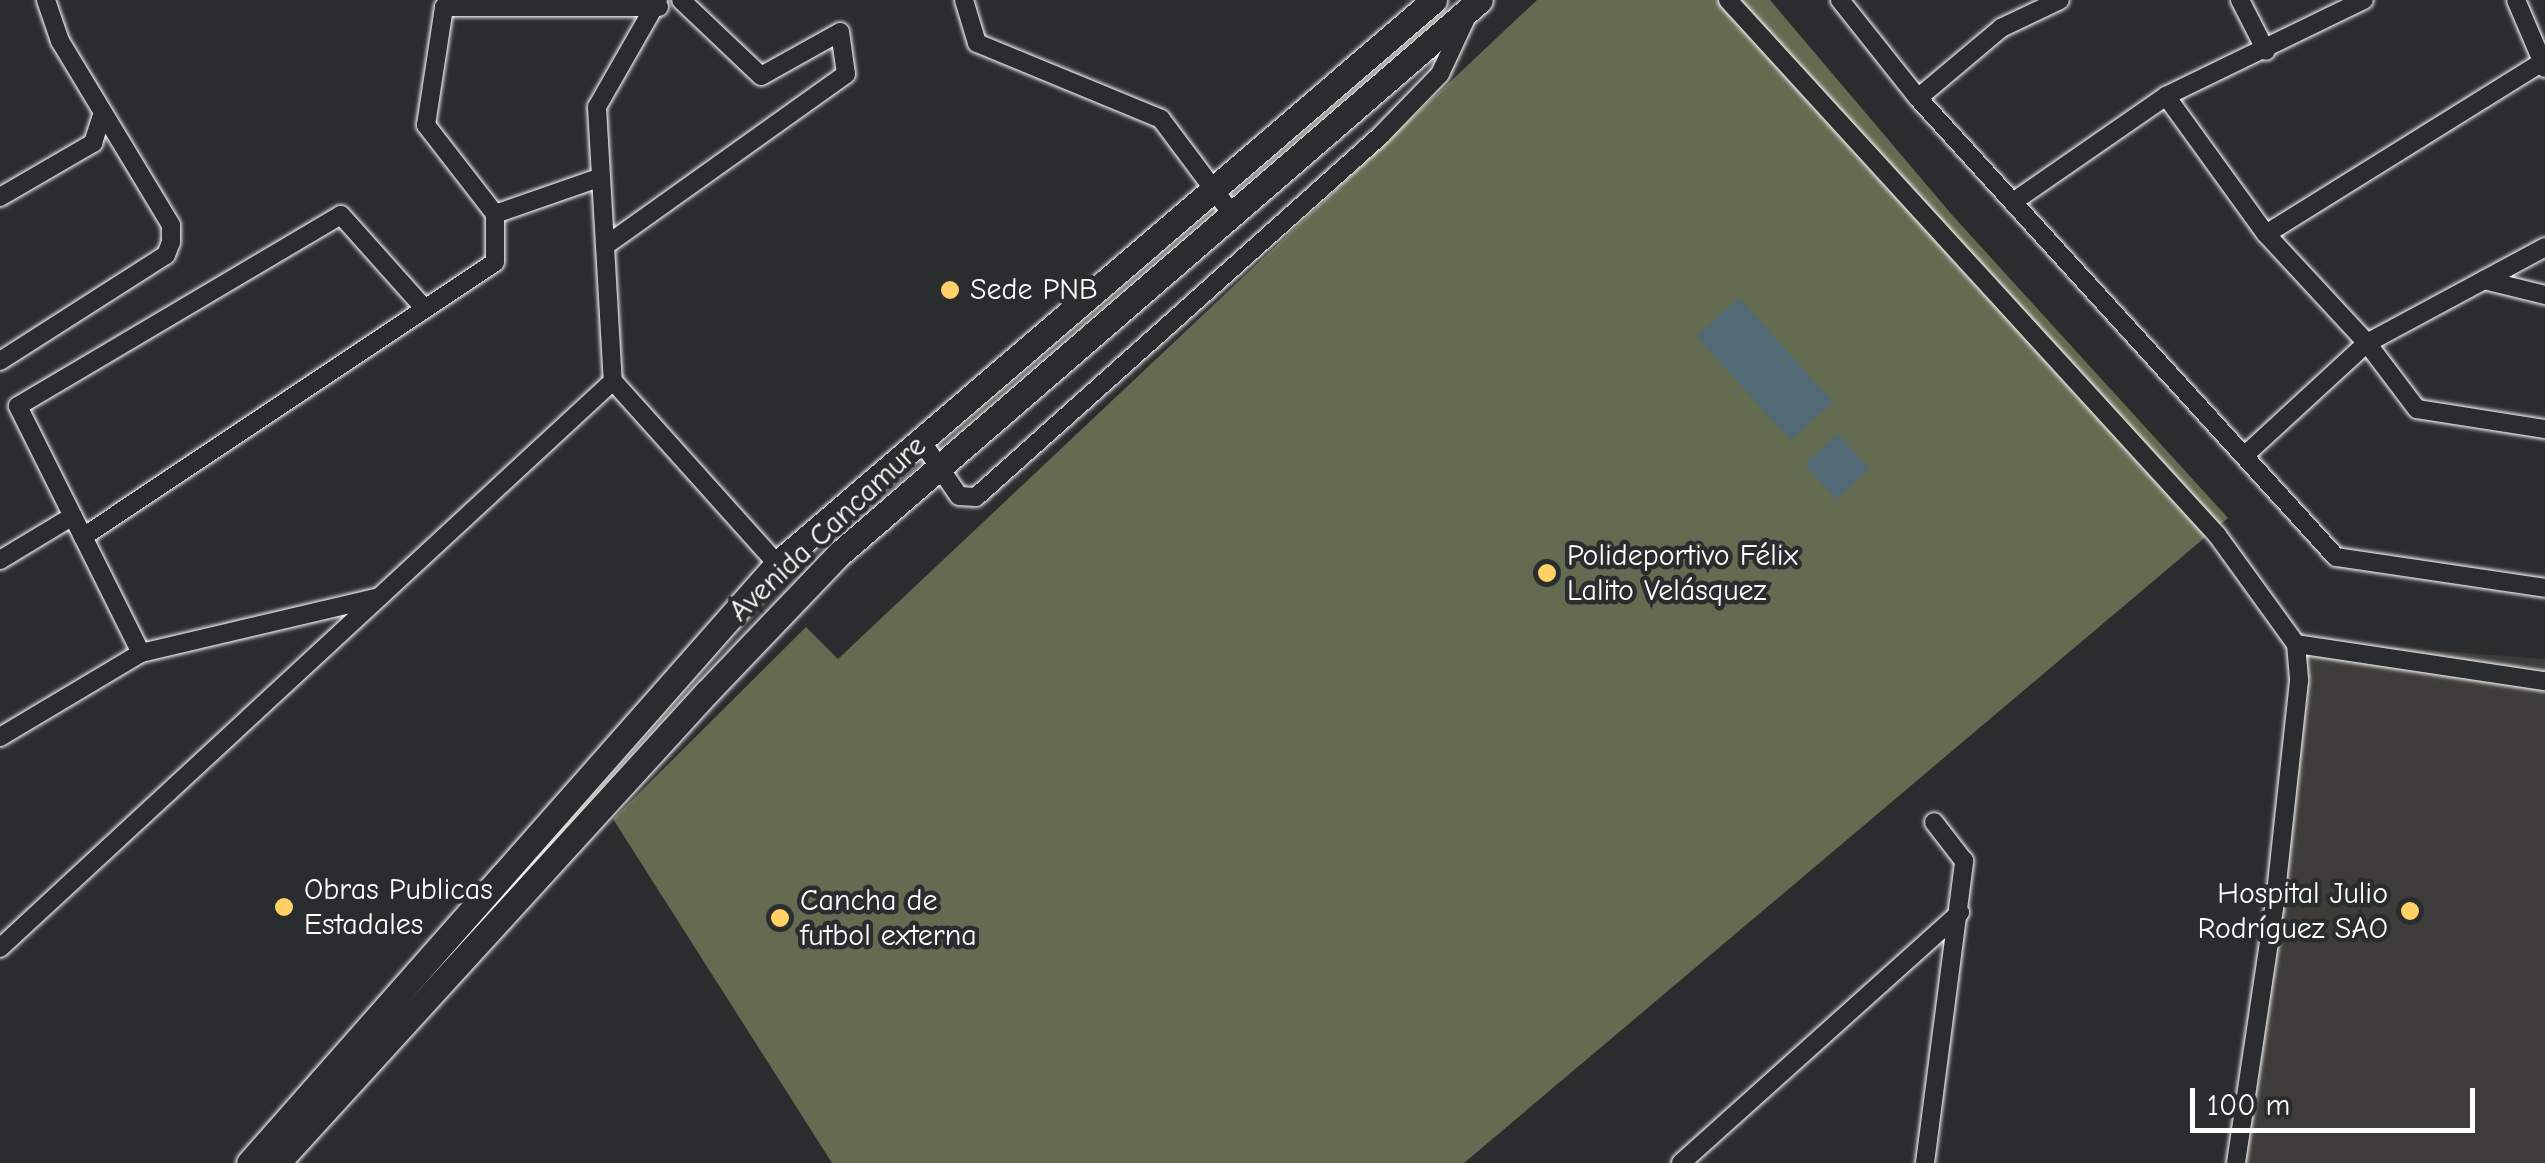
<!DOCTYPE html>
<html>
<head>
<meta charset="utf-8">
<style>
	body { margin:0 }
	#map { position:relative; width:2545px; height:1163px; overflow:hidden; background:#2a2d2e; font-family:"Comic Neue",sans-serif }
	div>[style] { position:absolute }
	.built>* { inset:0; background:#3d3c38 }
	.green>* { inset:0; background:#636b51 }
	.water>* { inset:0; background:#516a76; transform-origin:0 0 }
	.roads { filter:drop-shadow(0 0 2px #fff) drop-shadow(0 0 2px #fff) }
	.street>* { height:18px; margin:-9px; padding:0 9px; transform-origin:9px; border-radius:9px; background:#2a2d2e }
	.secondary>* { height:25px; margin:-12.5px; padding:0 12.5px; transform-origin:12.5px; border-radius:12.5px; background:#2a2d2e }
	.dots>* { width:28px; height:28px; translate:-50% -50%; box-sizing:border-box; border:5px solid #2a2d2e; border-radius:50% }
	span { translate:-50% -50%; white-space:nowrap; text-align:center; line-height:1.15; -webkit-text-stroke:9px #2a2d2e; paint-order:stroke }
	.poi-label { font-size:30px; color:#fff }
	.left { translate:0 -50%; text-align:left }
	.right { translate:-100% -50%; text-align:right }
	.street-label { font-size:30px; color:#fff }
	.scale { position:absolute; left:2190px; top:1088px; width:285px; height:45px; box-sizing:border-box; border:5px solid #fff; border-top:0; padding-left:12px; font-size:30px; line-height:35px; white-space:nowrap; color:#fff; -webkit-text-stroke:8px #2a2d2e; paint-order:stroke }
</style>
</head>
<body>
<div id="map">
	<div class="built">
		<div style="clip-path:polygon(2308px 641px,2545px 659px,2545px 1163px,2244px 1163px)"></div>
	</div>
	<div class="green">
		<div style="clip-path:polygon(1537px 0,1770px 0,1953px 216px,2228px 518px,1464px 1163px,832px 1163px,613px 819px,806px 627px,838px 659px)"></div>
	</div>
	<div class="water">
		<div style="left:1739px;top:298px;width:140px;height:57px;rotate:48deg"></div>
		<div style="left:1838px;top:434px;width:47px;height:45px;rotate:48deg"></div>
	</div>
	<div class="roads">
		<div class="street">
			<div style="left:658px;top:0;width:123px;rotate:119.7deg"></div>
			<div style="left:597px;top:107px;width:274px;rotate:86.7deg"></div>
			<div style="left:613px;top:381px;width:246px;rotate:48.1deg"></div>
			<div style="left:964px;top:0;width:45px;rotate:73.2deg"></div>
			<div style="left:977px;top:43px;width:199px;rotate:22.4deg"></div>
			<div style="left:1161px;top:119px;width:119px;rotate:53.2deg"></div>
			<div style="left:1728px;top:0;width:725px;rotate:47.57deg"></div>
			<div style="left:2217px;top:535px;width:135px;rotate:54.1deg"></div>
			<div style="left:2296px;top:644px;width:37px;rotate:85deg"></div>
			<div style="left:2299px;top:681px;width:222px;rotate:96.2deg"></div>
			<div style="left:2275px;top:902px;width:264px;rotate:98.5deg"></div>
			<div style="left:1840px;top:0;width:125px;rotate:51.5deg"></div>
			<div style="left:1918px;top:98px;width:621px;rotate:47.68deg"></div>
			<div style="left:2336px;top:557px;width:211px;rotate:8.4deg"></div>
			<div style="left:2240px;top:0;width:57px;rotate:63deg"></div>
			<div style="left:2516px;top:0;width:74px;rotate:66.9deg"></div>
			<div style="left:2166px;top:96px;width:170px;rotate:54.1deg"></div>
			<div style="left:2266px;top:234px;width:149px;rotate:47.2deg"></div>
			<div style="left:2367px;top:343px;width:83px;rotate:52.9deg"></div>
			<div style="left:2417px;top:409px;width:130px;rotate:8.9deg"></div>
			<div style="left:1918px;top:98px;width:109px;rotate:-40.1deg"></div>
			<div style="left:2001px;top:28px;width:65px;rotate:-25.4deg"></div>
			<div style="left:0;top:197px;width:108px;rotate:-30.1deg"></div>
			<div style="left:93px;top:143px;width:32px;rotate:-72deg"></div>
			<div style="left:2013px;top:202px;width:186px;rotate:-34.7deg"></div>
			<div style="left:2166px;top:96px;width:220px;rotate:-25.9deg"></div>
			<div style="left:495px;top:214px;width:112px;rotate:-19.2deg"></div>
			<div style="left:2266px;top:234px;width:325px;rotate:-31.9deg"></div>
			<div style="left:605px;top:246px;width:296px;rotate:-35.5deg"></div>
			<div style="left:846px;top:74px;width:42px;rotate:-98.1deg"></div>
			<div style="left:840px;top:32px;width:90px;rotate:150.9deg"></div>
			<div style="left:761px;top:76px;width:110px;rotate:-136.5deg"></div>
			<div style="left:2484px;top:280px;width:63px;rotate:13.8deg"></div>
			<div style="left:0;top:361px;width:197px;rotate:-32.6deg"></div>
			<div style="left:166px;top:255px;width:14px;rotate:-69deg"></div>
			<div style="left:171px;top:242px;width:17px;rotate:-90deg"></div>
			<div style="left:171px;top:225px;width:215px;rotate:-121.1deg"></div>
			<div style="left:60px;top:41px;width:43px;rotate:-108.9deg"></div>
			<div style="left:922px;top:442px;width:65px;rotate:55.6deg"></div>
			<div style="left:959px;top:496px;width:17px;rotate:3deg"></div>
			<div style="left:976px;top:497px;width:542px;rotate:-41.78deg"></div>
			<div style="left:1380px;top:136px;width:86px;rotate:-45.9deg"></div>
			<div style="left:1440px;top:74px;width:64px;rotate:-65deg"></div>
			<div style="left:2244px;top:456px;width:167px;rotate:-42.6deg"></div>
			<div style="left:2367px;top:343px;width:202px;rotate:-28.3deg"></div>
			<div style="left:83px;top:537px;width:495px;rotate:-33.7deg"></div>
			<div style="left:495px;top:262px;width:48px;rotate:-90deg"></div>
			<div style="left:495px;top:214px;width:113px;rotate:-127.8deg"></div>
			<div style="left:426px;top:125px;width:119px;rotate:-81.3deg"></div>
			<div style="left:444px;top:7px;width:215px"></div>
			<div style="left:0;top:560px;width:85px;rotate:-31.1deg"></div>
			<div style="left:2296px;top:644px;width:252px;rotate:8.5deg"></div>
			<div style="left:141px;top:653px;width:276px;rotate:-116.5deg"></div>
			<div style="left:18px;top:406px;width:375px;rotate:-30.6deg"></div>
			<div style="left:341px;top:215px;width:126px;rotate:48.2deg"></div>
			<div style="left:0;top:737px;width:164px;rotate:-30.8deg"></div>
			<div style="left:141px;top:653px;width:245px;rotate:-13.2deg"></div>
			<div style="left:0;top:948px;width:835px;rotate:-42.77deg"></div>
			<div style="left:1681px;top:1163px;width:375px;rotate:-41.9deg"></div>
			<div style="left:1925px;top:1163px;width:305px;rotate:-82.6deg"></div>
			<div style="left:1964px;top:861px;width:49px;rotate:-127.6deg"></div>
		</div>
		<div class="secondary">
			<div style="left:249px;top:1163px;width:798px;rotate:-48.6deg"></div>
			<div style="left:777px;top:564px;width:866px;rotate:-40.64deg"></div>
			<div style="left:277px;top:1163px;width:638px;rotate:-47.61deg"></div>
			<div style="left:707px;top:692px;width:191px;rotate:-46.3deg"></div>
			<div style="left:839px;top:554px;width:847px;rotate:-40.84deg"></div>
		</div>
	</div>
	<div class="dots">
		<div style="left:950px;top:290px;background:#ffd166"></div>
		<div style="left:1547px;top:573px;background:#ffd166"></div>
		<div style="left:284px;top:907px;background:#ffd166"></div>
		<div style="left:2410px;top:911px;background:#ffd166"></div>
		<div style="left:780px;top:918px;background:#ffd166"></div>
	</div>
	<div class="poi-label">
		<span class="left" style="left:970px;top:290px">Sede PNB</span>
		<span class="left" style="left:1567px;top:573px">Polideportivo Félix<br>Lalito Velásquez</span>
		<span class="left" style="left:304px;top:907px">Obras Publicas<br>Estadales</span>
		<span class="right" style="left:2388px;top:911px">Hospital Julio<br>Rodríguez SAO</span>
		<span class="left" style="left:800px;top:918px">Cancha de<br>futbol externa</span>
	</div>
	<div class="street-label">
		<span style="left:828px;top:529px;rotate:-43deg">Avenida Cancamure</span>
	</div>
	<div class="scale">100 m</div>
</div>
</body>
</html>
